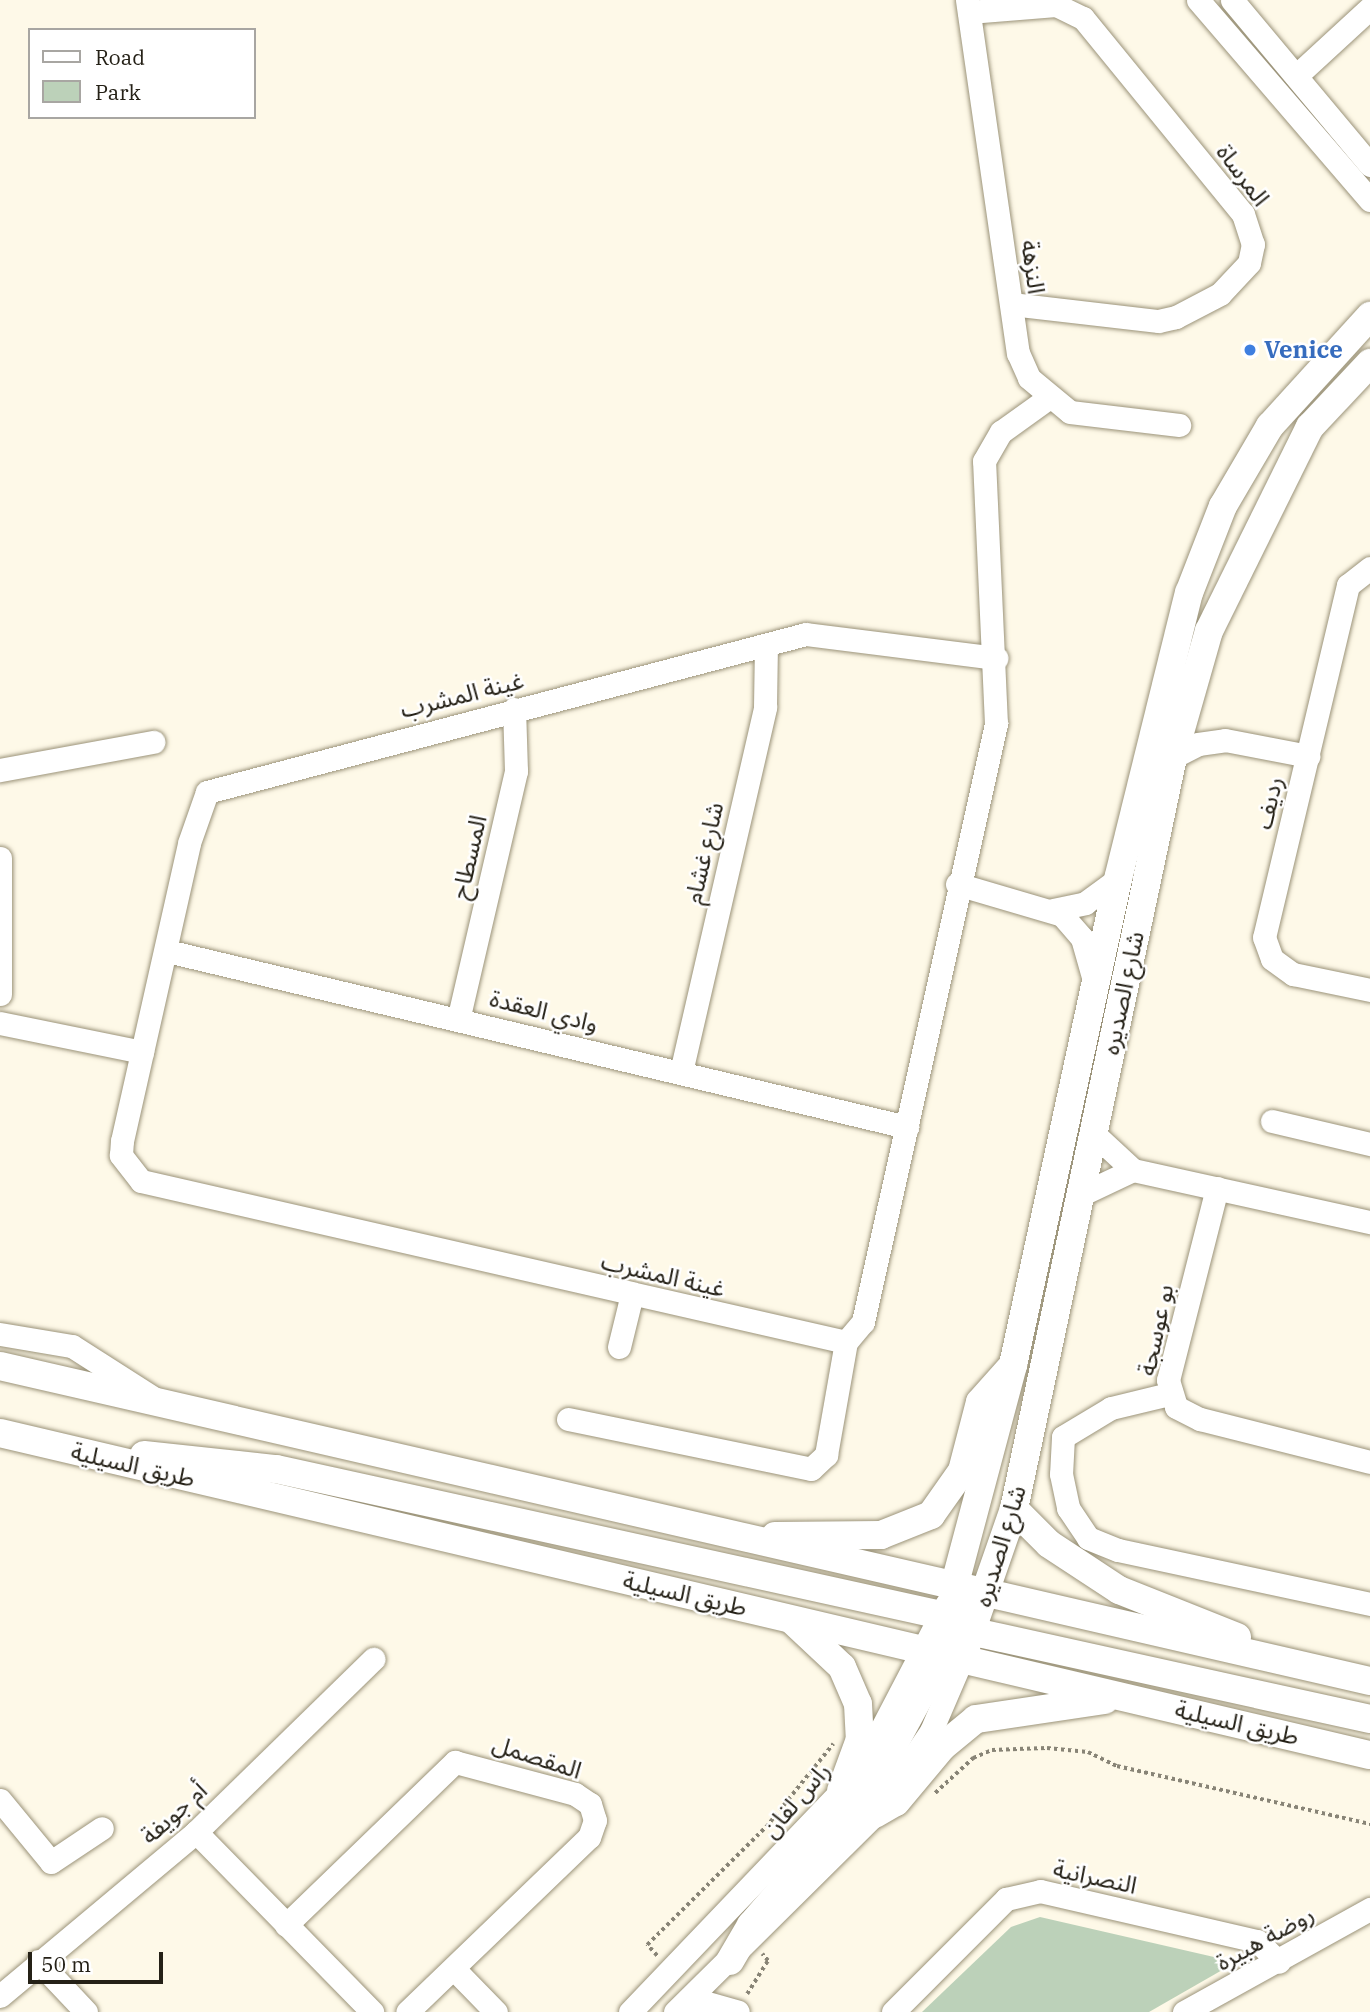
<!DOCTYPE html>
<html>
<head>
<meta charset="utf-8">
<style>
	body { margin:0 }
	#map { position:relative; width:1370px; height:2012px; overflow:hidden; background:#fef9e8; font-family:"IBM Plex Serif","Noto Sans Arabic",serif }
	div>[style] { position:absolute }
	.green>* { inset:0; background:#bcd1b9 }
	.path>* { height:3.5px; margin-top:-1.75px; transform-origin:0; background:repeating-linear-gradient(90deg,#888476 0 3.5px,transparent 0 7px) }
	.roads { filter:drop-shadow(0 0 2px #9b9379) drop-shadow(0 0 2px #9b9379) }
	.minor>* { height:23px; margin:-11.5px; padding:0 11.5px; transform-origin:11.5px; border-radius:11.5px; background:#fff }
	.major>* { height:28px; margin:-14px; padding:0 14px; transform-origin:14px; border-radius:14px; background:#fff }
	.dots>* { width:19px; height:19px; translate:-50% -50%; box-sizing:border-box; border:4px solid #fff; border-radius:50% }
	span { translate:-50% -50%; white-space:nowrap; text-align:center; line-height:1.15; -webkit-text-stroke:5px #fff; paint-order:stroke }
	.street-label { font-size:24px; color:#252117 }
	.shop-label { font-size:24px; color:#366cbe; font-weight:700 }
	.left { translate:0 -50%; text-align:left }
	.legend { position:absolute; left:28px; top:28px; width:228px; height:91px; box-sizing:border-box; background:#fff; border:2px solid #a8a6a2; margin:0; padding:9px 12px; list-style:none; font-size:21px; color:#252117 }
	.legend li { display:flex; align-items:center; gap:14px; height:35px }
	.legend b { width:35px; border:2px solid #a8a6a2 }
	.scale { position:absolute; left:28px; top:1952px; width:135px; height:32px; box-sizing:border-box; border:4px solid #252117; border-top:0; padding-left:9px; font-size:21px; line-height:24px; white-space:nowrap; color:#252117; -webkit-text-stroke:5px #fff; paint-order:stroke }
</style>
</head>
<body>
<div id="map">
	<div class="green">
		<div style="clip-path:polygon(1040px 1917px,1214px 1957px,1224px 1969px,1149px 2012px,922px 2012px,1011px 1927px)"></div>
	</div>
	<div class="path">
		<div style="left:935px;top:1793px;width:52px;rotate:-42.6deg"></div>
		<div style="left:973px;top:1758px;width:21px;rotate:-23deg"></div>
		<div style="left:992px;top:1750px;width:55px;rotate:-2.1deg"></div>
		<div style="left:1047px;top:1748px;width:41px;rotate:5.6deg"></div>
		<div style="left:1088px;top:1752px;width:32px;rotate:26deg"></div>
		<div style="left:1117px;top:1766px;width:260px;rotate:12.9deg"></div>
		<div style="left:657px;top:1956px;width:15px;rotate:-132deg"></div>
		<div style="left:647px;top:1945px;width:168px;rotate:-44.8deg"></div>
		<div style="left:766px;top:1827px;width:107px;rotate:-51.1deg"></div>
		<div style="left:747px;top:1994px;width:39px;rotate:-58deg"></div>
		<div style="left:768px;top:1961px;width:9px;rotate:-131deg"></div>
	</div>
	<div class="roads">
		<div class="minor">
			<div style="left:967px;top:0;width:357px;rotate:81.8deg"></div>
			<div style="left:1018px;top:353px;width:27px;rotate:66deg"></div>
			<div style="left:1029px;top:378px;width:53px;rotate:39.7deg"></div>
			<div style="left:1070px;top:412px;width:110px;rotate:6.8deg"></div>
			<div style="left:1198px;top:0;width:264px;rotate:49.3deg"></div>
			<div style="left:1232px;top:0;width:215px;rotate:50.1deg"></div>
			<div style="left:969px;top:12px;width:87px;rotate:-4.6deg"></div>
			<div style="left:1056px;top:5px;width:30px;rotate:26deg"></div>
			<div style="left:1083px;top:18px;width:253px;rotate:50.8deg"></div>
			<div style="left:1243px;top:214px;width:32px;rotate:72deg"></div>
			<div style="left:1253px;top:244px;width:19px;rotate:102deg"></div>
			<div style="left:1249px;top:263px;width:42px;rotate:133.1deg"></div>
			<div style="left:1220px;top:294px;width:50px;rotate:152.4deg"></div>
			<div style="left:1176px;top:317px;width:18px;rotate:167deg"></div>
			<div style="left:1158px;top:321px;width:147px;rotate:-173.4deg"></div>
			<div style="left:1296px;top:76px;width:100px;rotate:-42.6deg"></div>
			<div style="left:1370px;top:568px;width:28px;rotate:142deg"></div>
			<div style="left:1348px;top:585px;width:362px;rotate:103.4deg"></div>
			<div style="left:1264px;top:937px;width:23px;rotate:70deg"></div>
			<div style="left:1272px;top:959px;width:26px;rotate:36deg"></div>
			<div style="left:1293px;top:974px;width:79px;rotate:11.7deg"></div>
			<div style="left:1173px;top:757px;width:28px;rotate:-27deg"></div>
			<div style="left:1198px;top:744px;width:27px;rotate:-8deg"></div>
			<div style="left:1225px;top:740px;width:85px;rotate:10.9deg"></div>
			<div style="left:0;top:770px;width:156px;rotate:-10.4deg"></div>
			<div style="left:0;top:858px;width:136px;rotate:90deg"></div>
			<div style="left:957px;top:884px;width:109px;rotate:16.4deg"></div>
			<div style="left:1062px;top:915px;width:30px;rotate:49deg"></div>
			<div style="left:1082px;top:938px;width:48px;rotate:74.2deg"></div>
			<div style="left:1053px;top:910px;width:33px;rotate:-12deg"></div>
			<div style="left:1085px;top:903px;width:41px;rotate:-36deg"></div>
			<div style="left:167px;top:951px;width:761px;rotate:13.38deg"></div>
			<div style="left:459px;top:1016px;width:252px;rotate:-76.9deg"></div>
			<div style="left:516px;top:771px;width:62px;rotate:-91.8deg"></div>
			<div style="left:0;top:1023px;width:145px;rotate:11.5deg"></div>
			<div style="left:681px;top:1072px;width:375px;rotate:-77deg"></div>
			<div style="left:765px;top:707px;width:62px;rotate:-89.1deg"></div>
			<div style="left:1272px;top:1121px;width:101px;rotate:13.2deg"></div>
			<div style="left:1093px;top:1133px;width:54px;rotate:42.8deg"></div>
			<div style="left:1133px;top:1170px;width:243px;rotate:12.4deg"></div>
			<div style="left:1217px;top:1188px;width:198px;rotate:104.3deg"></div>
			<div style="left:1168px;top:1380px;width:28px;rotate:73deg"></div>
			<div style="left:1176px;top:1407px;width:27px;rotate:27deg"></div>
			<div style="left:1200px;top:1419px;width:175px;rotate:14.2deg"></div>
			<div style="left:1082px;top:1194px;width:56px;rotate:-25.2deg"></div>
			<div style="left:0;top:1334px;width:73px;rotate:9.5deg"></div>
			<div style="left:72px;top:1346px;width:98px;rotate:32.6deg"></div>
			<div style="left:846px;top:1342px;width:723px;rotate:-167.14deg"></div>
			<div style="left:141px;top:1181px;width:33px;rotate:-128deg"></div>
			<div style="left:121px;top:1155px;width:14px;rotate:-86deg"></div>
			<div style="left:122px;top:1141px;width:305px;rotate:-77.3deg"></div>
			<div style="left:189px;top:843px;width:54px;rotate:-70.6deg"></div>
			<div style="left:207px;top:792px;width:619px;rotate:-14.78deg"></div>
			<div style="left:806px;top:634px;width:192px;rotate:7.2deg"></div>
			<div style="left:846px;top:1342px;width:26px;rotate:-50deg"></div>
			<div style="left:863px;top:1322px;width:613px;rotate:-77.46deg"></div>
			<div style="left:996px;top:724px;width:263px;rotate:-92.6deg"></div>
			<div style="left:984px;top:461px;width:34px;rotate:-60deg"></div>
			<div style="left:1001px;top:432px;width:57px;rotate:-35.7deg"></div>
			<div style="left:619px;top:1347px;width:55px;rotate:-76.2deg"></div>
			<div style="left:1169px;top:1394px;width:60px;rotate:166.4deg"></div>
			<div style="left:1111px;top:1408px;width:56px;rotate:148.9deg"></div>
			<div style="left:1063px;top:1437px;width:37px;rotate:93deg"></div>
			<div style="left:1061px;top:1474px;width:35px;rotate:78deg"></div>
			<div style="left:1068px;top:1508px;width:36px;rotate:56deg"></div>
			<div style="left:1088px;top:1538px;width:32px;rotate:22deg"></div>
			<div style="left:1118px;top:1550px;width:258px;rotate:12.1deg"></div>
			<div style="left:568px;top:1419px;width:248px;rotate:11.6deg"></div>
			<div style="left:811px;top:1469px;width:21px;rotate:-43deg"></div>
			<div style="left:826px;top:1455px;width:115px;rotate:-80deg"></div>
			<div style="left:0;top:1800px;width:80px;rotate:50.6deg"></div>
			<div style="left:51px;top:1862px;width:61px;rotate:-33.7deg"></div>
			<div style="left:196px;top:1832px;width:252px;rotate:45.6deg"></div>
			<div style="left:286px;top:1925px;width:235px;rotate:-44deg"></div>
			<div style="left:455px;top:1762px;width:124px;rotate:14.9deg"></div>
			<div style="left:575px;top:1794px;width:18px;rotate:34deg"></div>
			<div style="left:590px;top:1804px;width:17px;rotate:73deg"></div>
			<div style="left:595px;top:1820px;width:18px;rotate:109deg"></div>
			<div style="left:589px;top:1837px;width:252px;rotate:136.1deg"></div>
			<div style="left:38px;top:1961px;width:70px;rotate:46.7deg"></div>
			<div style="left:454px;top:1969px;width:60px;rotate:45.7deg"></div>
			<div style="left:0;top:1996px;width:256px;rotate:-39.9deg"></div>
			<div style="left:196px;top:1832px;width:248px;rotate:-44.3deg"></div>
			<div style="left:680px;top:2008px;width:25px;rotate:-14deg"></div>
			<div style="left:704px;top:2002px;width:35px;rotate:16deg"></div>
			<div style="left:630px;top:2012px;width:306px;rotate:-46.3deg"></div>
			<div style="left:841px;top:1791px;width:65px;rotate:-56.3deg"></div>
			<div style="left:877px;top:1737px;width:151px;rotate:-62.4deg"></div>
			<div style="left:675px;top:2012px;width:281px;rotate:-44.7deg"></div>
			<div style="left:875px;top:1814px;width:100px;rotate:-56deg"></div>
			<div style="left:931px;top:1731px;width:76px;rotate:-66.8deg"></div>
			<div style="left:893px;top:2012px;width:160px;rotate:-45deg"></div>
			<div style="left:1006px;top:1899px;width:35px;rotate:-13deg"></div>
			<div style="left:1040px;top:1891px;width:223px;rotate:13deg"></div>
			<div style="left:1257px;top:1941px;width:30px;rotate:44deg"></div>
			<div style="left:1184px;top:2012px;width:213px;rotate:-29deg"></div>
		</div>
		<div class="major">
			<div style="left:0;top:1366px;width:1406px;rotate:12.95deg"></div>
			<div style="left:0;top:1433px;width:1407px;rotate:13.23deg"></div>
			<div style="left:144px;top:1455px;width:133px;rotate:6.1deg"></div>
			<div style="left:276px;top:1469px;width:681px;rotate:12.38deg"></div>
			<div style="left:941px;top:1615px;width:51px;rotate:-23.1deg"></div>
			<div style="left:1014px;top:1509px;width:49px;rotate:45deg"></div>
			<div style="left:1049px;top:1544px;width:84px;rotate:33.3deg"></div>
			<div style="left:1119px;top:1590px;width:127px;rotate:21.7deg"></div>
			<div style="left:775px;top:1536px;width:106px;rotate:-0.5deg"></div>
			<div style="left:881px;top:1535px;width:54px;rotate:-21.8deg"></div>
			<div style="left:931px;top:1515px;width:54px;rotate:-54.8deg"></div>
			<div style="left:962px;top:1471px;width:71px;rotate:-75.4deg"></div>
			<div style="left:980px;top:1402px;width:50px;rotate:-48.3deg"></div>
			<div style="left:954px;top:1587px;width:230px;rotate:-75.1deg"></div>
			<div style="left:1013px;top:1365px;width:497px;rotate:-77.8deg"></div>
			<div style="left:1118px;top:879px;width:295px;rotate:-76.1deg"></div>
			<div style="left:1189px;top:593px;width:93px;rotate:-68.7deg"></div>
			<div style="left:1223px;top:506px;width:93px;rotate:-59.6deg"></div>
			<div style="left:1270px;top:426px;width:149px;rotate:-47.7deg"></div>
			<div style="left:793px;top:1621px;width:67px;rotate:43.2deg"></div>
			<div style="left:842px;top:1667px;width:40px;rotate:66.6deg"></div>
			<div style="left:858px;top:1704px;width:35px;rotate:87deg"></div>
			<div style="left:860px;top:1739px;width:55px;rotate:110.1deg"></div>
			<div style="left:956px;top:1628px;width:424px;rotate:12.4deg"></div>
			<div style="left:961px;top:1661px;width:161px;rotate:-70.8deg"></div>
			<div style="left:1014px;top:1509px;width:769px;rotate:-78.06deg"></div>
			<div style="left:1173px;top:757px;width:131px;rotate:-74.1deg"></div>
			<div style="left:1209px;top:631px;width:228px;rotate:-63.7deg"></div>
			<div style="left:1310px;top:427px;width:88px;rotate:-46.8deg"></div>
			<div style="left:875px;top:1814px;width:24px;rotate:-30deg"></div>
			<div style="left:896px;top:1802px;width:72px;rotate:-50.1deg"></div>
			<div style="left:942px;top:1747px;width:44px;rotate:-39.5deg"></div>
			<div style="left:976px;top:1719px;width:130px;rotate:-8.4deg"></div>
			<div style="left:730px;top:1961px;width:42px;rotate:-59.7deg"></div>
			<div style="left:751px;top:1925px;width:181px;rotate:-49deg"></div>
			<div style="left:870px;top:1788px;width:170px;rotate:-61.5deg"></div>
		</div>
	</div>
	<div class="dots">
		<div style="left:1250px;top:350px;background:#3f7fe0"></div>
	</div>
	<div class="street-label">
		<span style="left:1243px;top:175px;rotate:53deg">المرساة</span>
		<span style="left:1033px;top:267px;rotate:82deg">النزهة</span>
		<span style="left:462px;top:695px;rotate:-14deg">غينة المشرب</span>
		<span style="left:1269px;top:803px;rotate:-77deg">رديف</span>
		<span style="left:704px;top:853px;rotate:-77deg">شارع غشام</span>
		<span style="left:469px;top:857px;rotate:-77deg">المسطاح</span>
		<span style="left:1123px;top:993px;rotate:-78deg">شارع الصديره</span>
		<span style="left:544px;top:1011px;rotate:14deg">وادي العقدة</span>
		<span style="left:663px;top:1275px;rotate:13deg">غينة المشرب</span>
		<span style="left:1156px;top:1330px;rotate:-78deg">بو عوسجة</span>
		<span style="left:133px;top:1465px;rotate:13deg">طريق السيلية</span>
		<span style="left:1000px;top:1546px;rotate:-73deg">شارع الصديره</span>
		<span style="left:685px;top:1594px;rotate:13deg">طريق السيلية</span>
		<span style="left:1237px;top:1723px;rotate:13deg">طريق السيلية</span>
		<span style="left:537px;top:1757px;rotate:18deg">المقصمل</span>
		<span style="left:796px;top:1800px;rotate:-49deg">راس لفان</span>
		<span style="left:174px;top:1813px;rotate:-42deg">أم جويفة</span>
		<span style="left:1095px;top:1877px;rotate:12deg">النصرانية</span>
		<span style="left:1265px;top:1938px;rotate:-29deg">روضة هبيرة</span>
	</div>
	<div class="shop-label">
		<span class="left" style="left:1264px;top:350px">Venice</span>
	</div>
	<ul class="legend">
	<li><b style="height:9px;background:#fff"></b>Road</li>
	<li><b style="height:19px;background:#bcd1b9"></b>Park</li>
	</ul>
	<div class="scale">50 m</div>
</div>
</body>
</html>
